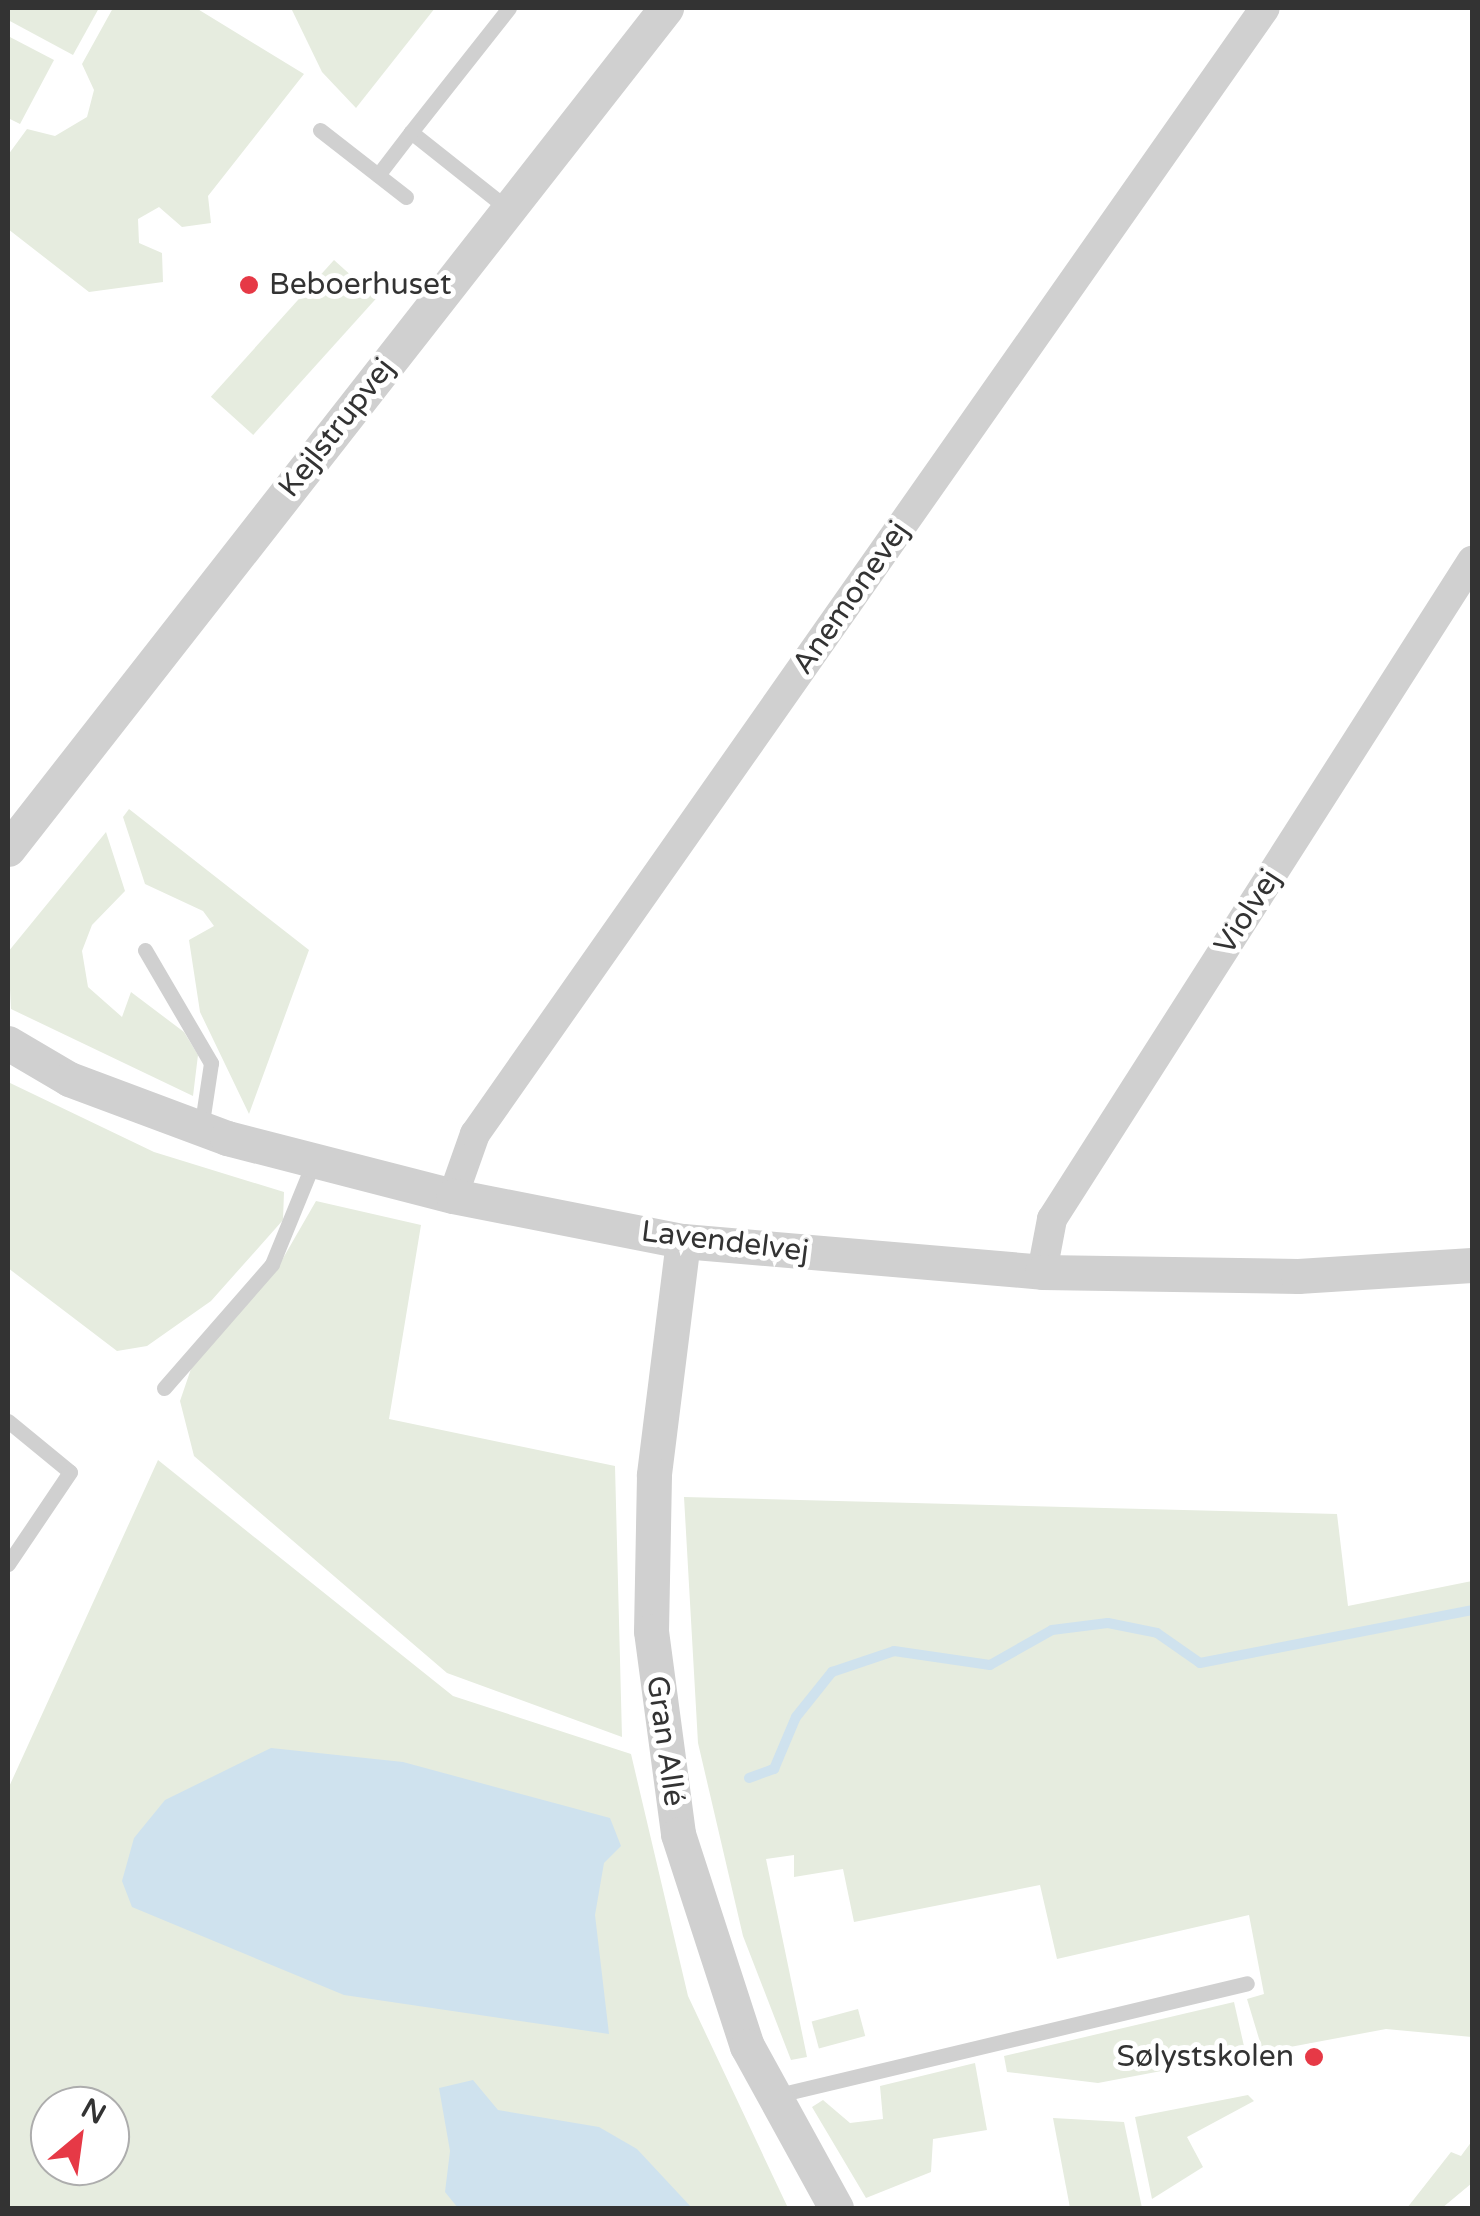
<!DOCTYPE html>
<html>
<head>
<meta charset="utf-8">
<style>
	body { margin:0 }
	#map { position:relative; width:1480px; height:2216px; overflow:hidden; background:#fff; font-family:"Varela Round",sans-serif }
	div>[style] { position:absolute }
	.green>* { inset:0; background:#e6ecdf; transform-origin:0 0 }
	.water>* { inset:0; background:#cfe2ee }
	.stream>* { height:10px; margin:-5px; padding:0 5px; transform-origin:5px; border-radius:5px; background:#cfe2ee }
	.service>* { height:15px; margin:-7.5px; padding:0 7.5px; transform-origin:7.5px; border-radius:7.5px; background:#d0d0d0 }
	.minor>* { height:30px; margin:-15px; padding:0 15px; transform-origin:15px; border-radius:15px; background:#d0d0d0 }
	.tertiary>* { height:35px; margin:-17.5px; padding:0 17.5px; transform-origin:17.5px; border-radius:17.5px; background:#d0d0d0 }
	.dots>* { width:28px; height:28px; translate:-50% -50%; box-sizing:border-box; border:5px solid #fff; border-radius:50% }
	span { translate:-50% -50%; white-space:nowrap; text-align:center; line-height:1.15; -webkit-text-stroke:10px #fff; paint-order:stroke }
	.poi-label { font-size:30px; color:#333 }
	.left { translate:0 -50%; text-align:left }
	.right { translate:-100% -50%; text-align:right }
	.street-label { font-size:30px; color:#333 }
	.frame { position:absolute; inset:0; border:10px solid #333; pointer-events:none }
	.north { position:absolute; left:30px; top:2086px; width:100px; height:100px; box-sizing:border-box; background:#fff; border:2px solid #adadad; border-radius:50%; rotate:29deg; font-size:28px; font-weight:700; line-height:40px; text-align:center; color:#333 }
	.north::after { content:''; display:block; margin:auto; width:35px; height:45px; background:#e63946; clip-path:polygon(50% 0,100% 100%,50% 72%,0 100%) }
</style>
</head>
<body>
<div id="map">
	<div class="green">
		<div style="clip-path:polygon(8px 8px,99px 8px,73px 55px,8px 20px)"></div>
		<div style="clip-path:polygon(113px 8px,196px 8px,304px 74px,208px 196px,211px 223px,182px 227px,159px 207px,138px 219px,139px 243px,162px 253px,163px 282px,89px 292px,8px 229px,8px 155px,27px 129px,55px 136px,87px 117px,94px 90px,82px 64px)"></div>
		<div style="clip-path:polygon(291px 8px,435px 8px,356px 108px,322px 72px)"></div>
		<div style="clip-path:polygon(8px 36px,54px 60px,20px 124px,8px 118px)"></div>
		<div style="left:334px;top:260px;width:57px;height:184px;rotate:42deg"></div>
		<div style="clip-path:polygon(129px 809px,309px 950px,249px 1114px,200px 1012px,189px 940px,214px 926px,203px 911px,145px 884px,123px 817px)"></div>
		<div style="clip-path:polygon(106px 832px,125px 891px,92px 925px,82px 951px,88px 987px,122px 1017px,131px 992px,184px 1032px,198px 1055px,193px 1096px,11px 1009px,8px 952px)"></div>
		<div style="clip-path:polygon(8px 1082px,154px 1152px,284px 1192px,283px 1220px,211px 1301px,147px 1346px,117px 1351px,8px 1268px)"></div>
		<div style="clip-path:polygon(316px 1201px,421px 1225px,389px 1419px,615px 1466px,622px 1737px,447px 1673px,194px 1456px,180px 1401px,193px 1363px,282px 1260px)"></div>
		<div style="clip-path:polygon(evenodd,158px 1460px,453px 1696px,631px 1754px,688px 1996px,788px 2208px,8px 2208px,8px 1789px,158px 1460px,50px 2106px,110px 2106px,110px 2166px,50px 2166px,50px 2106px)"></div>
		<div style="clip-path:polygon(684px 1497px,1337px 1514px,1348px 1606px,1472px 1581px,1472px 2037px,1386px 2029px,1263px 2052px,1247px 1999px,1264px 1994px,1249px 1915px,1057px 1959px,1040px 1885px,854px 1922px,843px 1869px,794px 1877px,794px 1855px,766px 1859px,807px 2057px,791px 2060px,743px 1936px,698px 1743px)"></div>
		<div style="clip-path:polygon(1234px 2002px,1246px 2055px,1098px 2083px,1007px 2072px,1004px 2056px)"></div>
		<div style="left:858px;top:2009px;width:28px;height:48px;rotate:75deg"></div>
		<div style="clip-path:polygon(975px 2063px,987px 2130px,933px 2139px,931px 2172px,866px 2198px,812px 2107px,823px 2100px,850px 2123px,883px 2119px,880px 2086px)"></div>
		<div style="clip-path:polygon(1248px 2095px,1254px 2101px,1187px 2137px,1203px 2167px,1152px 2199px,1135px 2117px)"></div>
		<div style="clip-path:polygon(1053px 2118px,1124px 2122px,1142px 2208px,1070px 2208px)"></div>
		<div style="clip-path:polygon(1472px 2141px,1472px 2183px,1442px 2208px,1407px 2208px,1451px 2152px,1461px 2156px)"></div>
	</div>
	<div class="water">
		<div style="clip-path:polygon(271px 1748px,403px 1762px,610px 1818px,621px 1846px,604px 1863px,595px 1915px,609px 2034px,344px 1995px,132px 1907px,122px 1881px,134px 1838px,165px 1800px)"></div>
		<div style="clip-path:polygon(473px 2080px,498px 2110px,599px 2127px,637px 2149px,692px 2208px,458px 2208px,445px 2192px,450px 2151px,439px 2088px)"></div>
	</div>
	<div class="stream">
		<div style="left:749px;top:1778px;width:27px;rotate:-20deg"></div>
		<div style="left:774px;top:1769px;width:56px;rotate:-67.1deg"></div>
		<div style="left:796px;top:1717px;width:58px;rotate:-51.3deg"></div>
		<div style="left:832px;top:1672px;width:65px;rotate:-18.7deg"></div>
		<div style="left:894px;top:1651px;width:97px;rotate:8.3deg"></div>
		<div style="left:990px;top:1665px;width:71px;rotate:-29.4deg"></div>
		<div style="left:1052px;top:1630px;width:56px;rotate:-7.1deg"></div>
		<div style="left:1108px;top:1623px;width:50px;rotate:11.5deg"></div>
		<div style="left:1157px;top:1633px;width:52px;rotate:34.9deg"></div>
		<div style="left:1200px;top:1663px;width:277px;rotate:-11deg"></div>
	</div>
	<div class="service">
		<div style="left:320px;top:130px;width:109px;rotate:37.9deg"></div>
		<div style="left:378px;top:175px;width:54px;rotate:-52.5deg"></div>
		<div style="left:508px;top:209px;width:124px;rotate:-141.6deg"></div>
		<div style="left:411px;top:132px;width:158px;rotate:-51.7deg"></div>
		<div style="left:145px;top:950px;width:131px;rotate:59.7deg"></div>
		<div style="left:211px;top:1063px;width:67px;rotate:98.6deg"></div>
		<div style="left:164px;top:1388px;width:164px;rotate:-48.9deg"></div>
		<div style="left:272px;top:1264px;width:111px;rotate:-67.8deg"></div>
		<div style="left:8px;top:1421px;width:80px;rotate:39.4deg"></div>
		<div style="left:70px;top:1472px;width:111px;rotate:124deg"></div>
		<div style="left:774px;top:2096px;width:486px;rotate:-13.4deg"></div>
	</div>
	<div class="minor">
		<div style="left:453px;top:1196px;width:66px;rotate:-70.5deg"></div>
		<div style="left:475px;top:1134px;width:1375px;rotate:-54.95deg"></div>
		<div style="left:1042px;top:1272px;width:54px;rotate:-79.3deg"></div>
		<div style="left:1052px;top:1219px;width:781px;rotate:-57.45deg"></div>
	</div>
	<div class="tertiary">
		<div style="left:8px;top:849px;width:1068px;rotate:-51.96deg"></div>
		<div style="left:8px;top:1043px;width:71px;rotate:30.5deg"></div>
		<div style="left:69px;top:1079px;width:169px;rotate:20.5deg"></div>
		<div style="left:227px;top:1138px;width:233px;rotate:14.4deg"></div>
		<div style="left:453px;top:1196px;width:234px;rotate:11.1deg"></div>
		<div style="left:683px;top:1241px;width:360px;rotate:4.9deg"></div>
		<div style="left:1042px;top:1272px;width:256px;rotate:0.9deg"></div>
		<div style="left:1298px;top:1276px;width:174px;rotate:-3.6deg"></div>
		<div style="left:683px;top:1241px;width:236px;rotate:97.1deg"></div>
		<div style="left:654px;top:1475px;width:156px;rotate:91.1deg"></div>
		<div style="left:651px;top:1631px;width:205px;rotate:82.4deg"></div>
		<div style="left:678px;top:1834px;width:223px;rotate:72deg"></div>
		<div style="left:747px;top:2046px;width:185px;rotate:61.2deg"></div>
	</div>
	<div class="dots">
		<div style="left:249px;top:285px;background:#e63946"></div>
		<div style="left:1314px;top:2057px;background:#e63946"></div>
	</div>
	<div class="poi-label">
		<span class="left" style="left:269px;top:285px">Beboerhuset</span>
		<span class="right" style="left:1294px;top:2057px">Sølystskolen</span>
	</div>
	<div class="street-label">
		<span style="left:337px;top:428px;rotate:-52deg">Kejlstrupvej</span>
		<span style="left:851px;top:598px;rotate:-55deg">Anemonevej</span>
		<span style="left:1248px;top:912px;rotate:-57deg">Violvej</span>
		<span style="left:725px;top:1242px;rotate:7deg">Lavendelvej</span>
		<span style="left:665px;top:1741px;rotate:82deg">Gran Allé</span>
	</div>
	<div class="frame"></div>
	<div class="north">N</div>
</div>
</body>
</html>
